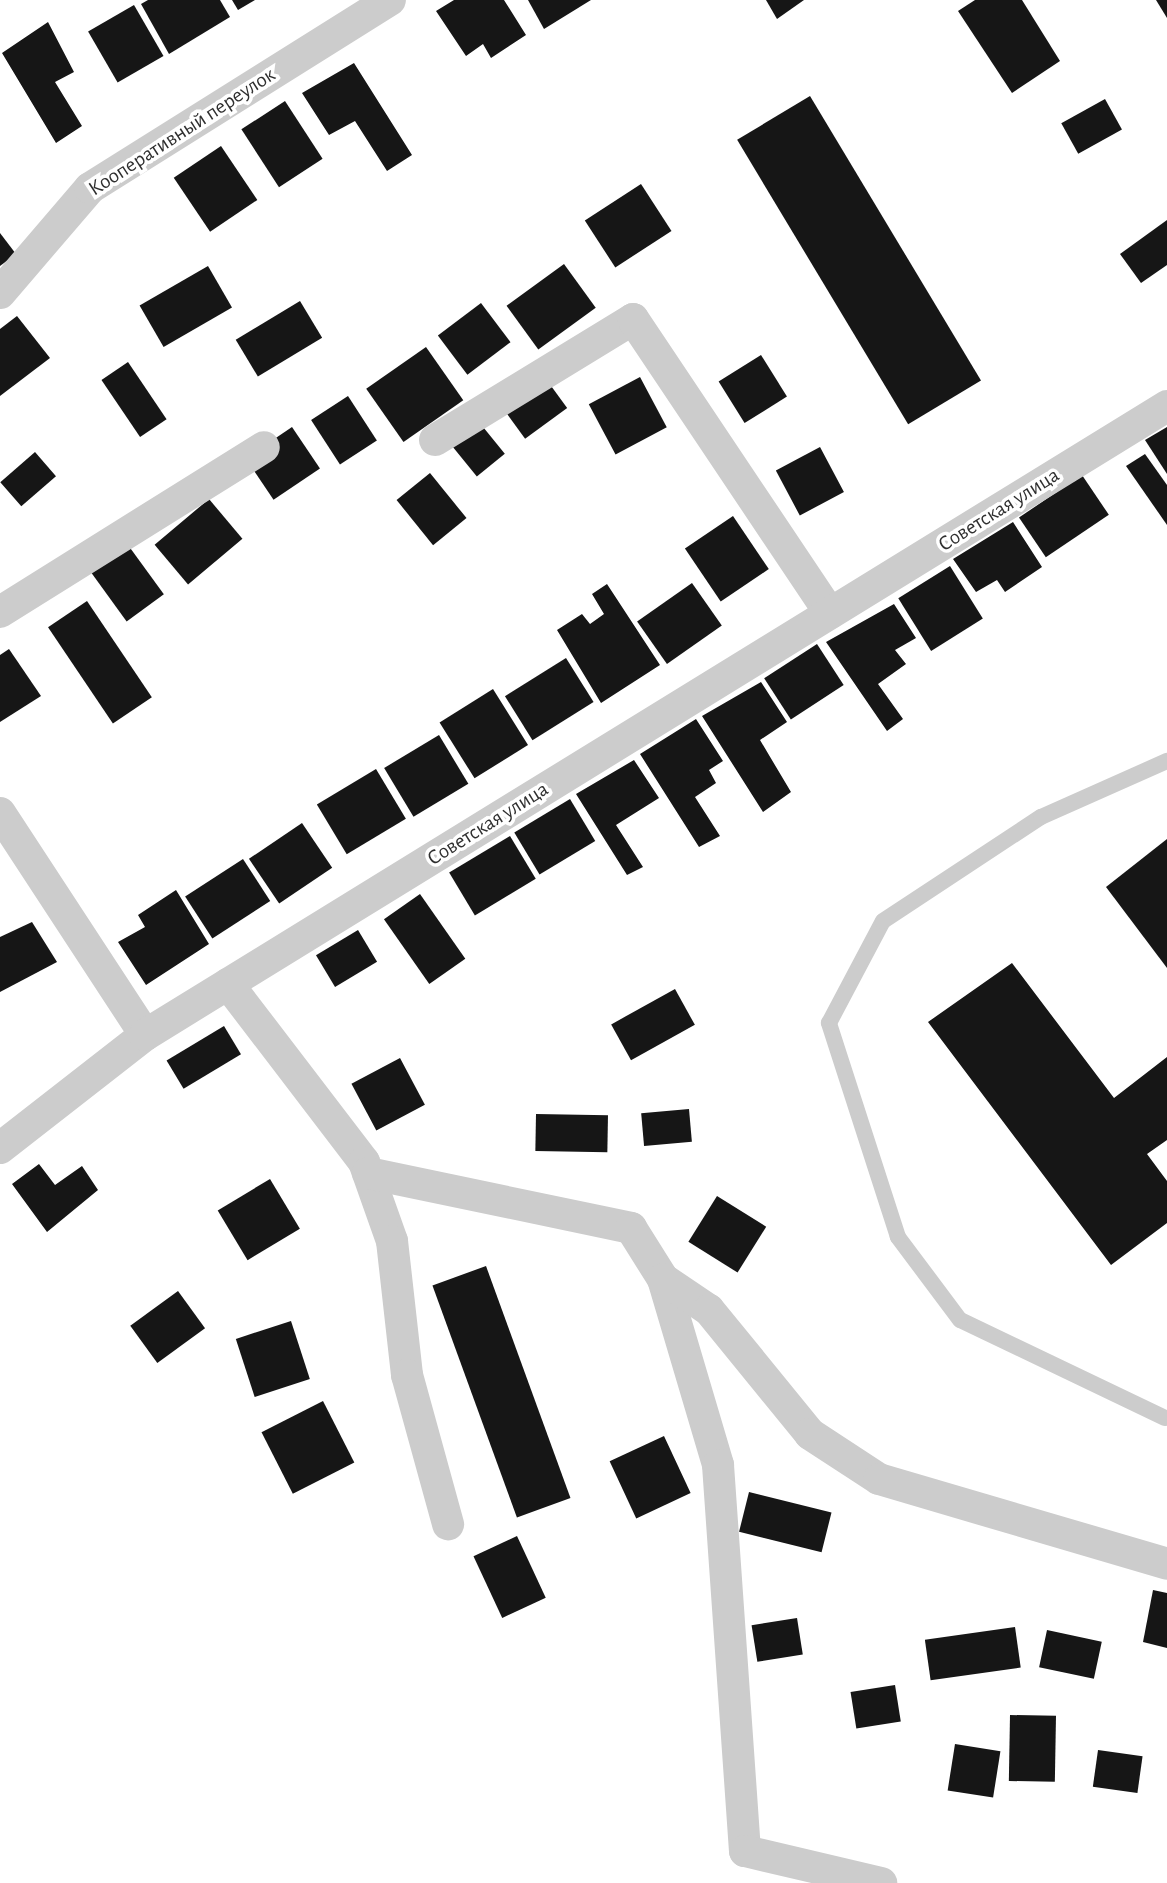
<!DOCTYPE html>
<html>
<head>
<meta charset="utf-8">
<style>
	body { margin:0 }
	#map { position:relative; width:1167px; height:1883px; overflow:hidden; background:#fff; font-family:"Alegreya Sans",sans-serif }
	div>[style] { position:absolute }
	.building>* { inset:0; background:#161616; transform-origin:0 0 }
	.lane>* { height:16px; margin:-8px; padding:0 8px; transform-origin:8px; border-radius:8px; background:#ccc }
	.street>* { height:32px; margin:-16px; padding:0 16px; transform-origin:16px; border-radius:16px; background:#ccc }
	span { translate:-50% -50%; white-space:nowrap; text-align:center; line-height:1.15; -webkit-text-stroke:7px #fff; paint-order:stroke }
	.street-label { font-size:21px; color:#2f2f2f }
</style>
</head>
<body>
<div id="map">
	<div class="building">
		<div style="clip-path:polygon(148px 0,220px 0,230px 17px,169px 54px,141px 4px)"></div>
		<div style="clip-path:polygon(232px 0,255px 0,238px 10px)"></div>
		<div style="clip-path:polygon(454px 0,504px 0,526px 35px,491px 58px,483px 44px,466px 56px,436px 11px)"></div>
		<div style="clip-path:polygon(528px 0,591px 0,544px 29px)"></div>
		<div style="clip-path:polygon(766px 0,804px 0,777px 19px)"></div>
		<div style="clip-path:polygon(975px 0,1022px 0,1060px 61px,1012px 93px,958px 11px)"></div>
		<div style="clip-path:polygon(1156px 0,1167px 0,1167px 18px)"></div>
		<div style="left:134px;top:5px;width:59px;height:53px;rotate:60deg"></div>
		<div style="clip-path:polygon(48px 22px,74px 72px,55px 82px,82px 126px,56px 143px,2px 53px)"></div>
		<div style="clip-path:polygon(354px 63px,412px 155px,387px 171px,355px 121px,329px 135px,302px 93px)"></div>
		<div style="left:810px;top:96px;width:332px;height:85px;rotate:59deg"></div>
		<div style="left:1105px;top:99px;width:35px;height:50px;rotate:61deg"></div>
		<div style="left:285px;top:101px;width:69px;height:52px;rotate:57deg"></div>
		<div style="left:221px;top:146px;width:65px;height:57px;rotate:56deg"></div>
		<div style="left:641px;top:184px;width:56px;height:67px;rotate:57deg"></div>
		<div style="clip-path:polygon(1167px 220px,1167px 265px,1141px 283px,1120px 254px)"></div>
		<div style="clip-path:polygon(0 233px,16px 254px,0 266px)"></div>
		<div style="left:564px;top:264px;width:54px;height:71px;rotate:54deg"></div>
		<div style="left:208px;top:266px;width:48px;height:79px;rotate:60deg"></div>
		<div style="left:300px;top:301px;width:43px;height:75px;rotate:59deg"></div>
		<div style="left:481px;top:303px;width:49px;height:54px;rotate:53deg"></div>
		<div style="clip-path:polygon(17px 316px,50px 358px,0 396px,0 329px)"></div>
		<div style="left:426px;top:347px;width:65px;height:73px;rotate:55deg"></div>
		<div style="left:761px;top:355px;width:49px;height:50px;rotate:58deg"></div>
		<div style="left:128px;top:362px;width:69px;height:32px;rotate:56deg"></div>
		<div style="left:640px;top:377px;width:57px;height:58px;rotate:62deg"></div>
		<div style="left:546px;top:379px;width:36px;height:52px;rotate:54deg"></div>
		<div style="left:348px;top:396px;width:53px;height:44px;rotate:57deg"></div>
		<div style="left:479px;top:422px;width:41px;height:36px;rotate:51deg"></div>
		<div style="left:292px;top:427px;width:50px;height:56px;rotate:56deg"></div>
		<div style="clip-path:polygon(1167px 427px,1167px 474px,1145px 440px)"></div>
		<div style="left:820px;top:447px;width:51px;height:50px;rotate:62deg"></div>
		<div style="left:35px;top:452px;width:32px;height:46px;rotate:49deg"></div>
		<div style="clip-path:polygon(1145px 454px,1167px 485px,1167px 525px,1126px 466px)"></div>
		<div style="left:430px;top:473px;width:58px;height:43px;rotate:51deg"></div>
		<div style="left:1082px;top:475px;width:48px;height:76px;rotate:56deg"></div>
		<div style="left:209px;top:499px;width:52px;height:71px;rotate:50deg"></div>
		<div style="left:733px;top:516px;width:64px;height:58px;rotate:56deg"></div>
		<div style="clip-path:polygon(1013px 522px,1042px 567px,1005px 592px,997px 580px,976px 592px,953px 559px)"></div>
		<div style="left:128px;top:545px;width:61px;height:46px;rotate:54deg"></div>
		<div style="left:950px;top:566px;width:62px;height:61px;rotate:58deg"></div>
		<div style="left:692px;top:583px;width:52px;height:67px;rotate:55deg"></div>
		<div style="clip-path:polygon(607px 584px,660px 665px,601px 703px,557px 630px,582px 614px,590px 624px,604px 614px,592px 594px)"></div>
		<div style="left:87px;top:601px;width:116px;height:47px;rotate:56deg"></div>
		<div style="clip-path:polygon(894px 604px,916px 638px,895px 650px,906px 664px,878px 684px,903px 719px,887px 731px,826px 642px)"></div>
		<div style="left:817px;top:644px;width:49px;height:63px;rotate:57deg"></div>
		<div style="clip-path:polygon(9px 649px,41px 696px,0 722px,0 655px)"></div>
		<div style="left:566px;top:658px;width:52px;height:72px;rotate:58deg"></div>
		<div style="clip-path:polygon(761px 682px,787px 722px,760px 740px,791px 792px,763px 812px,702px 716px)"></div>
		<div style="left:493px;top:689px;width:66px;height:63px;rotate:58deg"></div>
		<div style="clip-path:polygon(696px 719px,723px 761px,709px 770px,716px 783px,695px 797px,720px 836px,699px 847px,640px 754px)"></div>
		<div style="left:439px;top:735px;width:57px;height:64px;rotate:59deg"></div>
		<div style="clip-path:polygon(634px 760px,659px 798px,616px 825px,643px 867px,627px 875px,576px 794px)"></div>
		<div style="left:376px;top:769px;width:58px;height:69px;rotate:59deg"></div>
		<div style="left:570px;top:799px;width:49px;height:65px;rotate:59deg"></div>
		<div style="left:302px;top:823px;width:54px;height:64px;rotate:56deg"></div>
		<div style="left:510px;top:836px;width:50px;height:71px;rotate:59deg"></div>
		<div style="clip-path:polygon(1167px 839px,1167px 968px,1106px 887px)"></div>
		<div style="left:243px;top:859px;width:50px;height:69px;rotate:57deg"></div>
		<div style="clip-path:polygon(176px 890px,209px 944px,146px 985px,118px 942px,145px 927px,138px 915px)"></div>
		<div style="left:420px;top:894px;width:79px;height:44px;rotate:55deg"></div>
		<div style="clip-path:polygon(32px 922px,57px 962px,0 992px,0 937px)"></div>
		<div style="left:358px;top:930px;width:37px;height:49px;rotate:59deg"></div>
		<div style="clip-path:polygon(1012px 963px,1114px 1098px,1167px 1057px,1167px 1140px,1147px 1154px,1167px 1181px,1167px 1223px,1111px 1265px,928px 1022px)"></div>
		<div style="left:675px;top:989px;width:41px;height:73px;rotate:61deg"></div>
		<div style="left:224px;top:1026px;width:33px;height:67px;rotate:59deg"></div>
		<div style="left:400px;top:1058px;width:53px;height:55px;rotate:62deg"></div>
		<div style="left:689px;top:1109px;width:33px;height:48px;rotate:85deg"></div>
		<div style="left:536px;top:1114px;width:72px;height:37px;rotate:1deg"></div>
		<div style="clip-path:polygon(39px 1164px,55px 1185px,82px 1166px,98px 1190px,47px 1232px,12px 1184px)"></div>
		<div style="left:270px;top:1179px;width:58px;height:61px;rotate:59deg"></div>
		<div style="left:717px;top:1196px;width:58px;height:54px;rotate:32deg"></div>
		<div style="left:486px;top:1266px;width:247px;height:57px;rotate:70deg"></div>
		<div style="left:178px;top:1291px;width:46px;height:59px;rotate:54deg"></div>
		<div style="left:291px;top:1321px;width:61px;height:58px;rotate:72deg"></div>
		<div style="left:323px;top:1401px;width:69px;height:69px;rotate:63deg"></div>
		<div style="left:664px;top:1436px;width:63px;height:60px;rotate:65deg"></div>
		<div style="left:749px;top:1492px;width:85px;height:41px;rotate:14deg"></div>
		<div style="left:517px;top:1536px;width:68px;height:48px;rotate:65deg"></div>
		<div style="clip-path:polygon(1153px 1590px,1167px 1593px,1167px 1648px,1143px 1642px)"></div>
		<div style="left:797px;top:1618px;width:37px;height:46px;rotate:81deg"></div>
		<div style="left:1015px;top:1627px;width:41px;height:91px;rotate:82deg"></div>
		<div style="left:1047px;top:1630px;width:56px;height:38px;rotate:12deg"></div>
		<div style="left:895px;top:1685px;width:37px;height:45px;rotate:81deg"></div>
		<div style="left:1010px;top:1715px;width:46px;height:66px;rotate:1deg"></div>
		<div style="left:955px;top:1744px;width:46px;height:47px;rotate:9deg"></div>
		<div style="left:1098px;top:1750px;width:45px;height:37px;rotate:8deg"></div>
	</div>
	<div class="lane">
		<div style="left:1165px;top:1418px;width:227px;rotate:-154.4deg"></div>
		<div style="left:960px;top:1320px;width:104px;rotate:-126.8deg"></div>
		<div style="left:898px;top:1237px;width:225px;rotate:-107.9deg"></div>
		<div style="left:829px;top:1023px;width:115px;rotate:-62.1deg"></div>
		<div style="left:883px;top:921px;width:189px;rotate:-33.4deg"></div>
		<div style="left:1041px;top:817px;width:138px;rotate:-24deg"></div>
	</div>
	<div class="street">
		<div style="left:0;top:293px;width:138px;rotate:-49.4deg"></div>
		<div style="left:90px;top:188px;width:354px;rotate:-32.1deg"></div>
		<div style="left:435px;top:440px;width:232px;rotate:-31.4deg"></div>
		<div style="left:633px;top:319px;width:354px;rotate:56.2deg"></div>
		<div style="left:0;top:612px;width:311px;rotate:-32deg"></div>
		<div style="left:0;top:813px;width:265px;rotate:56.8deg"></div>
		<div style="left:228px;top:984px;width:224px;rotate:52.6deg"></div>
		<div style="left:364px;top:1162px;width:84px;rotate:70.5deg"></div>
		<div style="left:392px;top:1241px;width:135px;rotate:83.6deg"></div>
		<div style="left:407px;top:1375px;width:155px;rotate:74.6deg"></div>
		<div style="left:0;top:1148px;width:184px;rotate:-37.9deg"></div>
		<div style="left:145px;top:1035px;width:1200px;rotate:-31.61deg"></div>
		<div style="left:368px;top:1173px;width:269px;rotate:11.8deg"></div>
		<div style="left:631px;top:1228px;width:60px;rotate:57.9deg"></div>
		<div style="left:663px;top:1279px;width:194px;rotate:73.5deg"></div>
		<div style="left:718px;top:1465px;width:387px;rotate:86deg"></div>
		<div style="left:745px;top:1851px;width:140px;rotate:13.2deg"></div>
		<div style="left:663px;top:1279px;width:55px;rotate:34deg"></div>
		<div style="left:709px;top:1310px;width:160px;rotate:50.8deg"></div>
		<div style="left:810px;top:1434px;width:82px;rotate:33.1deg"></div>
		<div style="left:879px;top:1479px;width:300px;rotate:16.4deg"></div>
	</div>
	<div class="street-label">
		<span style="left:182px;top:132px;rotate:-33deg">Кооперативный переулок</span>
		<span style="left:999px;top:510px;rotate:-32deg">Советская улица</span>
		<span style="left:488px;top:824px;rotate:-32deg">Советская улица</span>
	</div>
</div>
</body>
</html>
